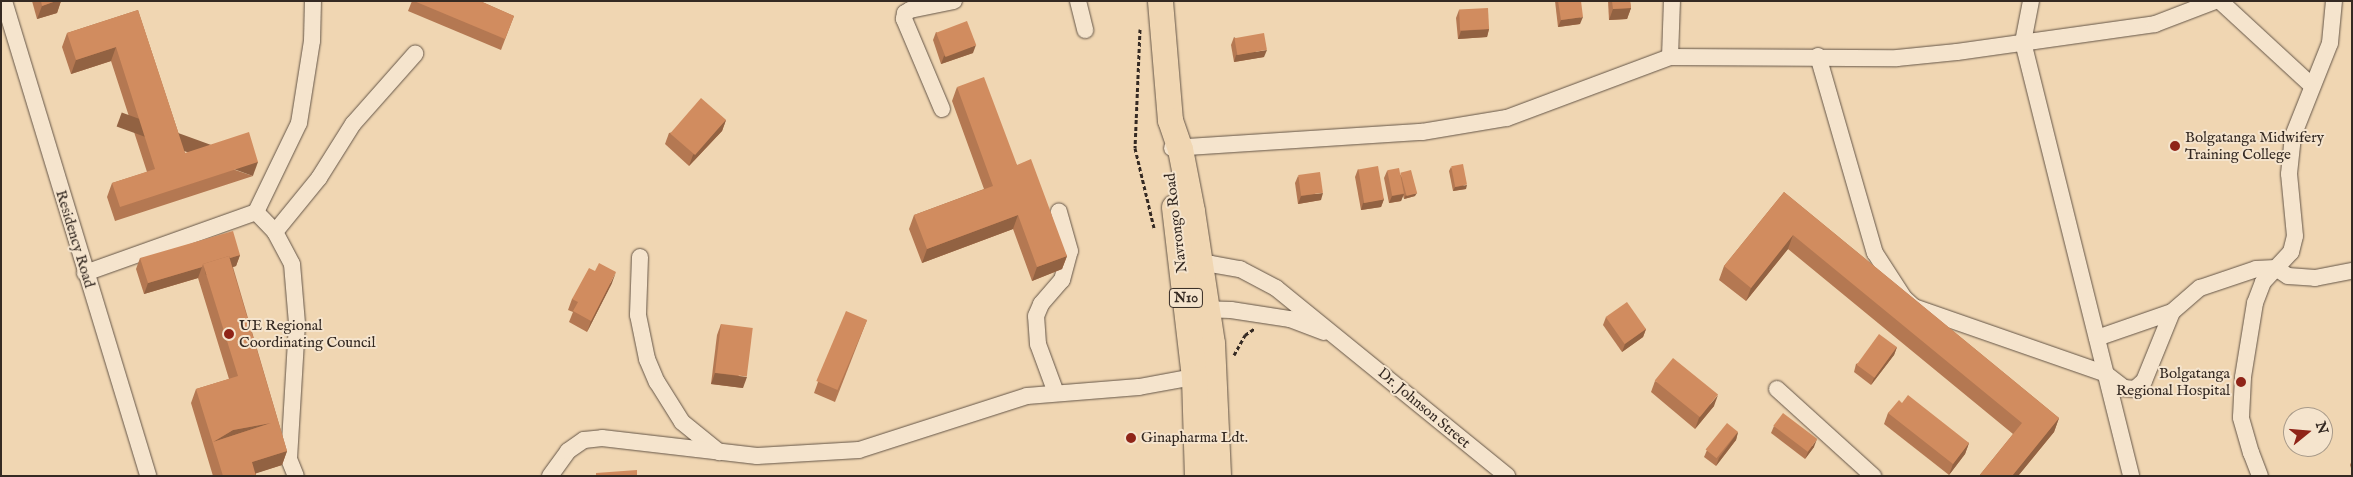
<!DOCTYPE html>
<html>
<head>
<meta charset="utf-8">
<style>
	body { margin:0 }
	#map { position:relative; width:2353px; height:477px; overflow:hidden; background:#f0d6b2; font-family:"IM FELL English",serif }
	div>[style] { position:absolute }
	.path>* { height:3px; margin-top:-1.5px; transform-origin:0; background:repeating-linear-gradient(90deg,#352a23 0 4px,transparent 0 6.5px) }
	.roads { filter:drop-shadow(0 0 1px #645547) drop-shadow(0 0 1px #645547) }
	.minor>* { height:16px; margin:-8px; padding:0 8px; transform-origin:8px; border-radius:8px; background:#f5e4cd }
	.highway>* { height:25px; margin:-12.5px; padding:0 12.5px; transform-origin:12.5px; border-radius:12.5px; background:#f0d6b2 }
	.wall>* { inset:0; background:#b47852 }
	.shaded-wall>* { inset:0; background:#926242; transform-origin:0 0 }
	.building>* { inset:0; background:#d18c5f; transform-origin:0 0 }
	.dots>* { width:14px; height:14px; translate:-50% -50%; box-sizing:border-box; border:2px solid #f5e4cd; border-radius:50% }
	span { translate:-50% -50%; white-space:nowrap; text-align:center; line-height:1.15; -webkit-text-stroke:4px #f5e4cd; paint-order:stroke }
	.shield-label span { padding:1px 4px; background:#f5e4cd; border:1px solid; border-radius:4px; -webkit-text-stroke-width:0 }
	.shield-label { font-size:14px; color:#352a23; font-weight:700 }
	.poi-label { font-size:15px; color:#352a23 }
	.left { translate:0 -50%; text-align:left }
	.right { translate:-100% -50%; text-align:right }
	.street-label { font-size:15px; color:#352a23 }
	.frame { position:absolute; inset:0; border:2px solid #352a23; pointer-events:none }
	.north { position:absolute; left:2283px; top:407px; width:50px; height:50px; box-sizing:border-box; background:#f5e4cd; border:1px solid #a89a89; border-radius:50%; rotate:73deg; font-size:14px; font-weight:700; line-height:20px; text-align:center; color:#352a23 }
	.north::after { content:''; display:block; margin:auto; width:18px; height:22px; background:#8f2418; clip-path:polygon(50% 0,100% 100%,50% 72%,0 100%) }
</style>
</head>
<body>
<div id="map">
	<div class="path">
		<div style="left:1140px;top:29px;width:119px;rotate:92.4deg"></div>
		<div style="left:1135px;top:148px;width:82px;rotate:76.6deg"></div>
		<div style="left:1234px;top:355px;width:23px;rotate:-61deg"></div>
		<div style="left:1245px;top:335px;width:11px;rotate:-34deg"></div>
	</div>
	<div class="roads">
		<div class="minor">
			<div style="left:4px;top:1px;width:496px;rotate:73.1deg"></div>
			<div style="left:1078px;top:1px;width:30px;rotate:76deg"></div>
			<div style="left:2031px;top:1px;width:42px;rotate:101deg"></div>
			<div style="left:2023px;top:42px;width:447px;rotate:76deg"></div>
			<div style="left:2220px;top:1px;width:125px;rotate:42.7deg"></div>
			<div style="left:1818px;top:56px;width:205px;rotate:73.9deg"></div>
			<div style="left:1875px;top:253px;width:54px;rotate:57.2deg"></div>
			<div style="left:1904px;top:298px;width:13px;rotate:42deg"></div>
			<div style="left:1914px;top:307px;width:203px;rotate:19.2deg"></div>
			<div style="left:2106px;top:374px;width:23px;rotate:38deg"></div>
			<div style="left:2124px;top:388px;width:11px;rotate:5deg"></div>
			<div style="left:2135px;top:389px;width:12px;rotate:-42deg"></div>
			<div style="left:2144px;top:381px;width:74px;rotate:-67.9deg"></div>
			<div style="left:2172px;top:312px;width:37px;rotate:-41deg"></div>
			<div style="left:2200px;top:288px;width:59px;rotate:-18.7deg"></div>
			<div style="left:2256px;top:269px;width:20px;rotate:-3deg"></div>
			<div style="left:2276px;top:268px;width:14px;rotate:34deg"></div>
			<div style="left:2288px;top:276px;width:27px;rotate:4deg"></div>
			<div style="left:2315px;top:278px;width:38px;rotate:-11deg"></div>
			<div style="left:1670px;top:57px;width:56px;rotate:-88deg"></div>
			<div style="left:942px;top:109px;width:98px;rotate:-112.9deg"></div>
			<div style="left:904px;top:19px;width:6px;rotate:-81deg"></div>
			<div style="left:905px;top:13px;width:6px;rotate:-31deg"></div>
			<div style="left:910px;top:10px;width:45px;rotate:-11.6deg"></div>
			<div style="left:1172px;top:148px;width:251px;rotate:-3.7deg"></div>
			<div style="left:1422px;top:132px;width:86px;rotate:-9.4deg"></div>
			<div style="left:1507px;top:118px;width:174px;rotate:-20.5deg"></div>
			<div style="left:1670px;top:57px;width:227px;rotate:0.3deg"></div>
			<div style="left:1897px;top:58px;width:60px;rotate:-5.7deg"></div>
			<div style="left:1957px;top:52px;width:200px;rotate:-8deg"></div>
			<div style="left:2155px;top:24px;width:64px;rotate:-21deg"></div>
			<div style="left:256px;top:212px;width:28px;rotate:46deg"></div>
			<div style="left:275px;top:232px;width:36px;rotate:62deg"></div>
			<div style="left:292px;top:264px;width:60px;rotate:85.2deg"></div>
			<div style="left:297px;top:324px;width:135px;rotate:93.4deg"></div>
			<div style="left:289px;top:459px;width:18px;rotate:68deg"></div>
			<div style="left:275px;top:232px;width:70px;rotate:-50.8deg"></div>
			<div style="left:319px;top:178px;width:64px;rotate:-57.8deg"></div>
			<div style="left:353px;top:124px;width:94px;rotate:-48.5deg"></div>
			<div style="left:640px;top:257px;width:58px;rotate:92deg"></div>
			<div style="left:638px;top:315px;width:45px;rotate:78.4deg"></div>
			<div style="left:647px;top:359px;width:25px;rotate:67deg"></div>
			<div style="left:657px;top:382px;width:47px;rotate:58deg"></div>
			<div style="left:682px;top:422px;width:48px;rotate:39deg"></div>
			<div style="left:1191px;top:266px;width:20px;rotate:-6deg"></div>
			<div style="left:1211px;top:264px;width:29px;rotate:10deg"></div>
			<div style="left:1240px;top:269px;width:41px;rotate:27.8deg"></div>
			<div style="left:1276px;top:288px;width:298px;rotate:39.1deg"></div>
			<div style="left:85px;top:273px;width:182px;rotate:-19.6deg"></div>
			<div style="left:256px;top:212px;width:99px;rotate:-64.2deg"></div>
			<div style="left:299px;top:123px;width:83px;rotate:-81deg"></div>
			<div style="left:312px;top:41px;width:40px;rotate:-88.6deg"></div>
			<div style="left:1199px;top:309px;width:32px;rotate:2deg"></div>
			<div style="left:1231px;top:310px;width:60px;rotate:8.7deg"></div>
			<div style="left:1290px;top:319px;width:36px;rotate:21deg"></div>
			<div style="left:2097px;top:338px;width:79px;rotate:-19.1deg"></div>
			<div style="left:1777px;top:389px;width:130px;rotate:42.2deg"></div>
			<div style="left:1056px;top:393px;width:52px;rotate:-110.2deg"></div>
			<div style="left:1038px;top:344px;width:28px;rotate:-94deg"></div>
			<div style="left:1036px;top:316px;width:13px;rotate:-67deg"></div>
			<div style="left:1041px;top:304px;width:32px;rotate:-49deg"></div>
			<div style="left:1062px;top:280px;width:30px;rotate:-75deg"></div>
			<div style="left:1070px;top:251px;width:41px;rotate:-105.8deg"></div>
			<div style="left:550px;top:476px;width:31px;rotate:-54deg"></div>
			<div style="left:568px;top:451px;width:19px;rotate:-35deg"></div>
			<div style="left:584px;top:440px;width:18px;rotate:-6deg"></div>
			<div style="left:602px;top:438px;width:156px;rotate:6.6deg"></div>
			<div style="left:757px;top:456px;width:102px;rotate:-3.4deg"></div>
			<div style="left:859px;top:450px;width:176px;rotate:-17.8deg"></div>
			<div style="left:1027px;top:396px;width:112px;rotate:-4.6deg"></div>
			<div style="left:1139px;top:387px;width:56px;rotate:-10.3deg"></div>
			<div style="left:2260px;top:476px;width:25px;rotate:-111deg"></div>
			<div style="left:2251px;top:453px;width:37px;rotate:-106deg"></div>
			<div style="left:2241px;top:417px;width:40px;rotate:-87.1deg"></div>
			<div style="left:2243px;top:377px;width:75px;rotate:-80.8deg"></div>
			<div style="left:2255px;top:303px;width:22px;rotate:-69deg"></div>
			<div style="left:2263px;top:282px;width:41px;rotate:-47deg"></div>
			<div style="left:2291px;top:252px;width:16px;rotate:-76deg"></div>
			<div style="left:2295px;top:236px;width:62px;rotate:-95.5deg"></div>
			<div style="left:2289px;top:174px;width:38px;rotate:-84deg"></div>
			<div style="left:2293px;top:136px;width:100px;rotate:-68.3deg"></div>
			<div style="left:2330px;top:43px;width:42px;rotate:-84.6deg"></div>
		</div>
		<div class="highway">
			<div style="left:1160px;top:1px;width:119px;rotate:85.2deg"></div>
			<div style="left:1170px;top:120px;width:31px;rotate:71deg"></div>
			<div style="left:1180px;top:149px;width:63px;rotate:79deg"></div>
			<div style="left:1192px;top:211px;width:134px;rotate:81.4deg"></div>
			<div style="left:1212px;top:343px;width:133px;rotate:87.4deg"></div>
			<div style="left:1174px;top:207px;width:171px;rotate:83.3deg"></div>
			<div style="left:1194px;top:377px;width:99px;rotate:88.3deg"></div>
		</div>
	</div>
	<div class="wall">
		<div style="clip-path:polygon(32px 1px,61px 1px,57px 13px,37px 19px)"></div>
		<div style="clip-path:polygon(412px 1px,480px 1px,514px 16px,501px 50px,408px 11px)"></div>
		<div style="clip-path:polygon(1555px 1px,1581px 1px,1580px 24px,1558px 27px)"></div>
		<div style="clip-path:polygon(1608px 1px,1630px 1px,1631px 8px,1627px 19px,1609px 20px)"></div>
		<div style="clip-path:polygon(138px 10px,185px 153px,253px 176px,115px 221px,107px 197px,112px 183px,147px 172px,111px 61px,71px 74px,62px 47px,67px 33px)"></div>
		<div style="clip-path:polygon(1459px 10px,1489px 29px,1487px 37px,1458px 39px,1456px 18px)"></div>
		<div style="clip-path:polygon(936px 32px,973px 53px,941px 64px,933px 40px)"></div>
		<div style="clip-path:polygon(1234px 37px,1264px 57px,1234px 62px,1231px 45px)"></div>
		<div style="clip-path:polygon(957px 87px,1017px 165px,1067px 256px,1062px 269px,1032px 281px,1013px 229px,922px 263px,909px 229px,914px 215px,984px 189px,952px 101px)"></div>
		<div style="clip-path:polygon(726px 120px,722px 131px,689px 166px,665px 144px,669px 133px)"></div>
		<div style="clip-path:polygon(1451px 167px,1466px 189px,1453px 191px,1449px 171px)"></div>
		<div style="clip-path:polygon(1358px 169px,1384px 199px,1381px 207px,1361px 210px,1355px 177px)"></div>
		<div style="clip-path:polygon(1387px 171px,1400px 174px,1415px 196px,1404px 199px,1403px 195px,1401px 201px,1389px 203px,1384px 178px)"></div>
		<div style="clip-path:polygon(1298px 176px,1321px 200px,1298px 204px,1295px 183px)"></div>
		<div style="clip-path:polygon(1784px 192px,2059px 418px,2054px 432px,2018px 476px,1979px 476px,2013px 434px,1788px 249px,1746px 301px,1719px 280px,1724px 266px)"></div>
		<div style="clip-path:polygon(240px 255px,236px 266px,233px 267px,287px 451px,282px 465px,256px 473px,256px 476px,213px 476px,191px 403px,196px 389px,229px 379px,198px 278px,144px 294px,136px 269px,140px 258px)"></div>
		<div style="clip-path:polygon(612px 283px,587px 332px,569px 322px,573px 312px,568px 310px,572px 299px)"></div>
		<div style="clip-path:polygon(1606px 317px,1646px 329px,1643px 337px,1622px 352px,1603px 325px)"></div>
		<div style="clip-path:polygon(867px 320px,835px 402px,814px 393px,818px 382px)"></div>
		<div style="clip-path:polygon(721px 324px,743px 388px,711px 384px,717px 335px)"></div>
		<div style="clip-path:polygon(1897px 347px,1894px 355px,1871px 385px,1854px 372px,1856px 364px)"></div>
		<div style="clip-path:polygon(1655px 381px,1714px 406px,1695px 429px,1651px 392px)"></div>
		<div style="clip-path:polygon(1902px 403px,1969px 443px,1965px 454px,1949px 475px,1884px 424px,1888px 413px)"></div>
		<div style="clip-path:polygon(1774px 426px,1814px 447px,1805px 459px,1771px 433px)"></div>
		<div style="clip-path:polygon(1738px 432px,1736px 440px,1716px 466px,1704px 457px,1707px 450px)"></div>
		<div style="clip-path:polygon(2352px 460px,2352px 471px,2350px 465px)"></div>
	</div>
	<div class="shaded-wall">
		<div style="clip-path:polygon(56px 1px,61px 1px,57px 13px,37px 19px,42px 6px)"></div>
		<div style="clip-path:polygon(1631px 8px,1627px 19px,1609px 20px,1613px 9px)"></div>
		<div style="clip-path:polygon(1583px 17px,1580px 24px,1558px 27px,1561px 20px)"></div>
		<div style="clip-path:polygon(1489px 29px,1487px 37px,1458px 39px,1461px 31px)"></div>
		<div style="clip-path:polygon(976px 45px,973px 53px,941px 64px,944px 56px)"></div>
		<div style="clip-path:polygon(116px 47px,111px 61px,71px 74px,76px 60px)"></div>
		<div style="clip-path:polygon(1267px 50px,1264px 57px,1234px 62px,1236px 55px)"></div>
		<div style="clip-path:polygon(726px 120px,722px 131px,689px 166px,693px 155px)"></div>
		<div style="left:258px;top:162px;width:15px;height:145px;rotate:110deg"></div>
		<div style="clip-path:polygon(1467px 185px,1466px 189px,1453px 191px,1455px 187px)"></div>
		<div style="clip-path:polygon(1323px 193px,1321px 200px,1298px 204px,1301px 196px)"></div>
		<div style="clip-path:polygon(1417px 193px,1415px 196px,1404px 199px,1406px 195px)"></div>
		<div style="clip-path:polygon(1404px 194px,1401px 201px,1389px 203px,1392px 196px)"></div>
		<div style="clip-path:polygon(1384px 199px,1381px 207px,1361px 210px,1363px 203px)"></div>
		<div style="clip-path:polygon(1018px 215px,1013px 229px,922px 263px,927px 249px)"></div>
		<div style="clip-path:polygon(1793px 235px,1788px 249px,1746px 301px,1751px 288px)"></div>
		<div style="clip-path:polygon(240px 255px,236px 266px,206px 275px,204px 266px)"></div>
		<div style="clip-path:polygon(1067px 256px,1062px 269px,1032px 281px,1037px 267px)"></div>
		<div style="clip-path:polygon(202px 267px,198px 278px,144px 294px,148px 283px)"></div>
		<div style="clip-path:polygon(616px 272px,612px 283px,587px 332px,591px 321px)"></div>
		<div style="clip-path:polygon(1646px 329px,1643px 337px,1622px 352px,1625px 344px)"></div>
		<div style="clip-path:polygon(1897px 347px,1894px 355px,1871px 385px,1874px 378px)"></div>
		<div style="clip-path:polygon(715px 373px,747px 377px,743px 388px,711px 384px)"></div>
		<div style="clip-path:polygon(1718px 395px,1714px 406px,1695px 429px,1699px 418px)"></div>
		<div style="clip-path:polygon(2059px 418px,2054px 432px,2018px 476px,2012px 476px)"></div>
		<div style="clip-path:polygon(271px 423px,213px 442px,233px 430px)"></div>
		<div style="clip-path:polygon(1738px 432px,1736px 440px,1716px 466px,1719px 458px)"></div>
		<div style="clip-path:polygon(1817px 439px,1814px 447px,1805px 459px,1808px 452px)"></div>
		<div style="clip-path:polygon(1969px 443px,1965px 454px,1949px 475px,1953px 464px)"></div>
		<div style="clip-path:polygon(287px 451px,282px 465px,248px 476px,252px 462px)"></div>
	</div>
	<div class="building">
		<div style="clip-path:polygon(41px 1px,56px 1px,42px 6px)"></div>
		<div style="clip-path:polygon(414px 1px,480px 1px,514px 16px,505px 39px)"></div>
		<div style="clip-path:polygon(1558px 1px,1581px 1px,1583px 17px,1561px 20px)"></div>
		<div style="clip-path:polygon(1612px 1px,1630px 1px,1631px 8px,1613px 9px)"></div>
		<div style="left:1488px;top:8px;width:21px;height:29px;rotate:87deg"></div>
		<div style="clip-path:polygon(138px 10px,185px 153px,249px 132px,258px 162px,120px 207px,112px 183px,155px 169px,116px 47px,76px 60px,67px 33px)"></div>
		<div style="left:967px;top:21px;width:26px;height:33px;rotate:69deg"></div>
		<div style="left:1264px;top:33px;width:17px;height:30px;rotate:80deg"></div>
		<div style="clip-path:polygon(984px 77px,1017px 165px,1031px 159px,1067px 256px,1037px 267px,1018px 215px,927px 249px,914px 215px,993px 186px,957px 87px)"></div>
		<div style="left:701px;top:98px;width:33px;height:47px;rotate:41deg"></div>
		<div style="left:1463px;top:164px;width:21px;height:12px;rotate:79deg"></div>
		<div style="left:1378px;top:166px;width:34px;height:20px;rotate:80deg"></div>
		<div style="left:1399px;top:168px;width:26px;height:12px;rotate:79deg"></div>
		<div style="left:1411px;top:170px;width:24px;height:11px;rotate:75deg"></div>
		<div style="left:1320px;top:172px;width:21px;height:22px;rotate:82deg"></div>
		<div style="clip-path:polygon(1784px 192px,2059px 418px,2012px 476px,1979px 476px,2022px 423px,1793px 235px,1751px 288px,1724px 266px)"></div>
		<div style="clip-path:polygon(233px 231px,240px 255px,230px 258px,229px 256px,203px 264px,202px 267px,148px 283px,140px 258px)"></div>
		<div style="clip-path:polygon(evenodd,229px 256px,287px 451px,252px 462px,256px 476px,223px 476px,196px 389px,238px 376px,203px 264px,229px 256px,271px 423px,213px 442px,233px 430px,271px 423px)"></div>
		<div style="clip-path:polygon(599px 263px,616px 272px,591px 321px,573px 311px,578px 302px,572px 299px,589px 268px,595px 271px)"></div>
		<div style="left:1627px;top:302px;width:33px;height:26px;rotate:55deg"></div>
		<div style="left:846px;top:311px;width:23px;height:76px;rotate:23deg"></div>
		<div style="left:721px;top:324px;width:32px;height:49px;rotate:7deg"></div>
		<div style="left:1879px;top:334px;width:22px;height:38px;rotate:36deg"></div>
		<div style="left:1673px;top:358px;width:58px;height:29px;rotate:39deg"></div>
		<div style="clip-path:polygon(1908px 395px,1969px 443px,1953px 464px,1888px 413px,1899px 400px,1902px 403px)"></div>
		<div style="left:1783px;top:413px;width:43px;height:16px;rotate:37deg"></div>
		<div style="left:1727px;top:423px;width:14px;height:34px;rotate:39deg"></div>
		<div style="clip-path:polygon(637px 470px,637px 476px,596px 476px,596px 473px)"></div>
	</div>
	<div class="dots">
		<div style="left:2175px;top:146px;background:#8f2418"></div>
		<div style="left:229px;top:334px;background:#8f2418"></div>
		<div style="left:2241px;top:382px;background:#8f2418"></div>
		<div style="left:1131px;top:438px;background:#8f2418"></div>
	</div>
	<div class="shield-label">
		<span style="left:1186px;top:298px">N10</span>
	</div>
	<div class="poi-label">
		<span class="left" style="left:2185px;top:146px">Bolgatanga Midwifery<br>Training College</span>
		<span class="left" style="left:239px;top:334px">UE Regional<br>Coordinating Council</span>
		<span class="right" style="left:2230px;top:382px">Bolgatanga<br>Regional Hospital</span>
		<span class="left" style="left:1141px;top:438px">Ginapharma Ldt.</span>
	</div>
	<div class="street-label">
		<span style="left:1176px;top:223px;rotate:-97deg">Navrongo Road</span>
		<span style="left:75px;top:239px;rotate:73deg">Residency Road</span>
		<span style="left:1424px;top:408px;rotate:40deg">Dr. Johnson Street</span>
	</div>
	<div class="frame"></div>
	<div class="north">N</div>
</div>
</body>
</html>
